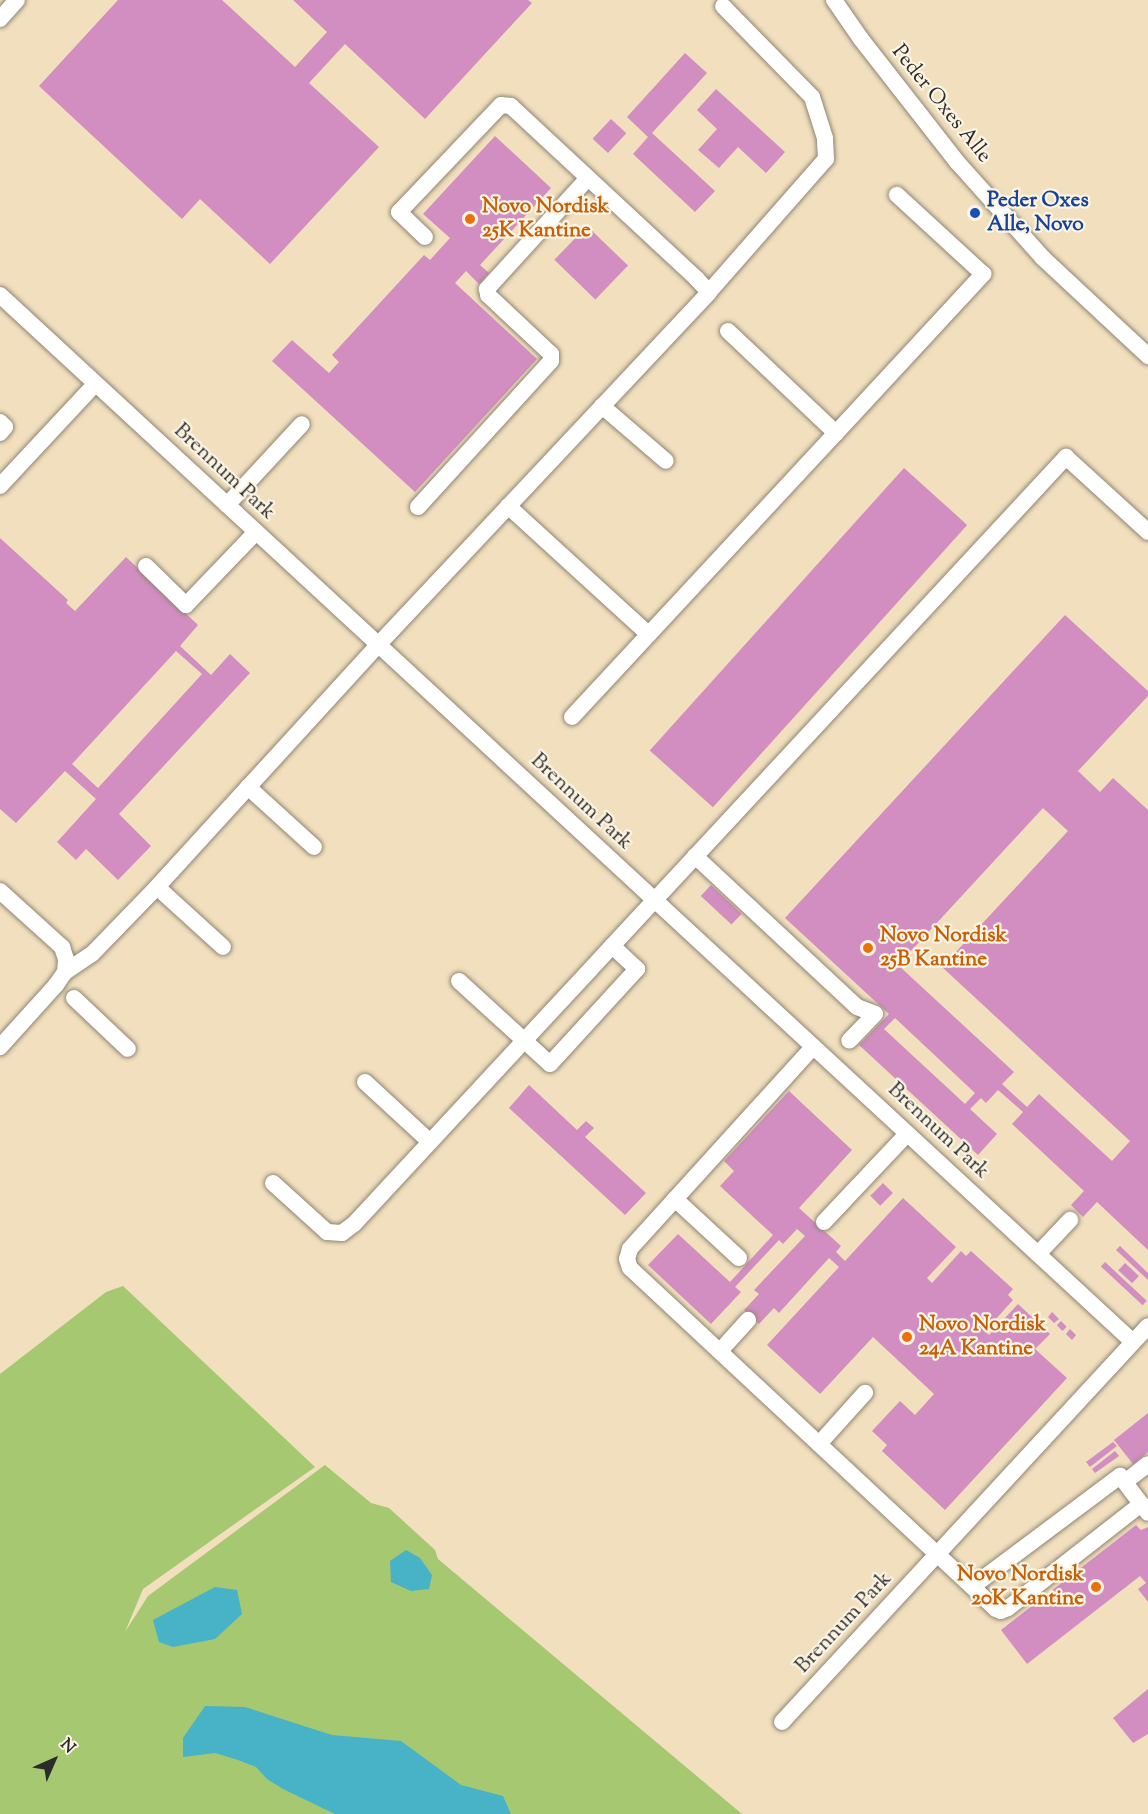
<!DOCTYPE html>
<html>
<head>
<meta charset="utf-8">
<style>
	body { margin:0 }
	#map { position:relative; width:1148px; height:1814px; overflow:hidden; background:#f1dfbe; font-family:"Sorts Mill Goudy",serif }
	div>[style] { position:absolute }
	.green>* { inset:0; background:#a5c871 }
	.water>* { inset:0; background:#48b2c6 }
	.building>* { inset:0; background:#d28ec1; transform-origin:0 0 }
	.roads { filter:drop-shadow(0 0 2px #8e8574) drop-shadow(0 0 2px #8e8574) }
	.minor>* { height:16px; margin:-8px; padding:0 8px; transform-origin:8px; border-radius:8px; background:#fff }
	.dots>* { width:16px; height:16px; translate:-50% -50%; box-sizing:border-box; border:3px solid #fcf5e5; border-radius:50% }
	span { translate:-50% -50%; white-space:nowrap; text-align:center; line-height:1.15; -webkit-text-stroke:4.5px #fcf5e5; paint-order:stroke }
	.street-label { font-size:21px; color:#2b2b2b }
	.transit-label { font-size:21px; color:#164399; font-weight:700 }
	.left { translate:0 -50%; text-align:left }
	.food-label { font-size:21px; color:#c56008; font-weight:700 }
	.right { translate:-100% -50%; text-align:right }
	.north { position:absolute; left:24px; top:1730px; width:60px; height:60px; -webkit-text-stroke:4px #fcf5e5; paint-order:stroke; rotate:45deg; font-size:16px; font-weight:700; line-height:24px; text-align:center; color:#2b2b2b }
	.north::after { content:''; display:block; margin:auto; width:21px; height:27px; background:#2b2b2b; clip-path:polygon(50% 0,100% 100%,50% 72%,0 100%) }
</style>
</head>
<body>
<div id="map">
	<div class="green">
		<div style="clip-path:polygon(123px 1286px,315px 1467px,143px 1589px,125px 1632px,148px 1596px,325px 1465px,371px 1503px,389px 1508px,435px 1550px,438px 1559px,742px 1814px,0 1814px,0 1374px,106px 1292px)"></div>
	</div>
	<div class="water">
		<div style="clip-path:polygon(406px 1550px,420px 1558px,432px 1575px,429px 1589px,411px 1591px,391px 1582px,390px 1561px)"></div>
		<div style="clip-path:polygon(215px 1587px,237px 1590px,242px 1614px,215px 1639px,173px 1647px,159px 1642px,153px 1620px)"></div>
		<div style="clip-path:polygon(205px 1706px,245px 1707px,332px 1735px,401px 1741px,461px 1785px,503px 1796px,511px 1814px,335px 1814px,283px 1789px,267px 1779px,256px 1767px,238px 1760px,215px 1753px,183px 1757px,183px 1738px)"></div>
	</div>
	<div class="building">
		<div style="clip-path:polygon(118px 0,222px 0,295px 67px,327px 32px,293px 0,528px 0,532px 3px,425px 119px,345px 44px,309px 83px,379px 147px,270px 264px,200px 199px,182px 219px,39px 86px)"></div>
		<div style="clip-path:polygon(685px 53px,707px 73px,652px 133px,715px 191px,695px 212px,633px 154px,648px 137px,627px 117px)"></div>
		<div style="clip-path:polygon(716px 89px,785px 152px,766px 173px,738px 147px,719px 168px,698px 150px,717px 129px,697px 110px)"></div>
		<div style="left:611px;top:119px;width:21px;height:27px;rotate:43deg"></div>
		<div style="clip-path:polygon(495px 136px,551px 188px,480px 265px,489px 273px,479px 284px,466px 271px,455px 283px,537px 359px,415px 492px,272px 361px,292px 340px,329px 373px,339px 362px,332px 355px,424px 255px,430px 260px,450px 238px,423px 214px)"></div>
		<div style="left:587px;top:226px;width:57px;height:47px;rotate:44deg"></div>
		<div style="left:904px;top:468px;width:85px;height:380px;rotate:42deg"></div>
		<div style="clip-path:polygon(evenodd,0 538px,68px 600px,66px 603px,75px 611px,126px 557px,198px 625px,180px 646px,211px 675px,230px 654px,250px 673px,119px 814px,151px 846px,118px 880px,86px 849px,76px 860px,57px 842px,96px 799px,65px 771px,16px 823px,0 809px,0 538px,176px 651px,202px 674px,98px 788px,72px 764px,176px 651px)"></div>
		<div style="clip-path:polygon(evenodd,1065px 615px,1148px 691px,1148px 696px,1078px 771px,1100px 792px,1113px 778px,1148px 810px,1148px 1250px,1097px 1202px,1083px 1217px,1071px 1205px,1084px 1191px,1012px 1124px,1023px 1112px,998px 1090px,986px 1103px,981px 1098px,970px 1109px,997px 1134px,978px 1155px,859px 1045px,889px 1014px,785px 918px,1065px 615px,1043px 808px,1068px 831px,942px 967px,1130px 1141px,1112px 1161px,1039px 1094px,1027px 1107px,1002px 1084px,1014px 1072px,898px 965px,1043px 808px,1065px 615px,895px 1018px,975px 1093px,965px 1104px,884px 1029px,895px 1018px)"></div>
		<div style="left:711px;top:885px;width:42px;height:15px;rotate:43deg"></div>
		<div style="clip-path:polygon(529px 1085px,577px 1130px,586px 1121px,594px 1128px,585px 1137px,646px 1193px,625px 1215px,509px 1108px)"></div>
		<div style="clip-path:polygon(789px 1091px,852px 1150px,799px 1208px,841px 1246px,836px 1252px,845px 1261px,903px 1198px,956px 1247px,927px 1278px,932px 1283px,961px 1251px,966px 1256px,971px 1251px,1013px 1289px,1008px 1295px,1013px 1300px,985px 1331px,989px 1335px,1018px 1304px,1050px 1334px,1035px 1349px,1067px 1378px,945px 1510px,882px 1451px,887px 1445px,872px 1431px,900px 1401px,915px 1415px,934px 1394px,873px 1337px,820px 1394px,767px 1345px,839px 1267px,829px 1258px,779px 1313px,774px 1308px,759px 1324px,744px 1310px,759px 1294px,754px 1290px,805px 1236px,797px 1229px,783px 1244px,779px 1240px,735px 1287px,741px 1292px,711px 1324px,648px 1265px,678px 1234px,730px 1282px,773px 1235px,720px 1186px,734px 1171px,724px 1161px)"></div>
		<div style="left:883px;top:1183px;width:14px;height:18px;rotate:45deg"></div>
		<div style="clip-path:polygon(1120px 1246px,1148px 1273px,1148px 1280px,1116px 1250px)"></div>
		<div style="left:1105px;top:1262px;width:57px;height:6px;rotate:43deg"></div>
		<div style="left:1125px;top:1263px;width:19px;height:10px;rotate:43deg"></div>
		<div style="clip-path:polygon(1052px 1312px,1059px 1319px,1054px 1323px,1048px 1317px)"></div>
		<div style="left:1061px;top:1321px;width:8px;height:6px;rotate:45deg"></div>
		<div style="clip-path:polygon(1070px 1329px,1076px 1335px,1072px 1340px,1066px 1334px)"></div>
		<div style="clip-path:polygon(1148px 1413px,1148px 1452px,1133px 1464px,1114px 1440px)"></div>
		<div style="clip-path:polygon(1113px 1442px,1117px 1446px,1090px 1467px,1086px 1462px)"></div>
		<div style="clip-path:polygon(1115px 1451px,1119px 1456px,1095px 1473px,1092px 1469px)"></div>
		<div style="clip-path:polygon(1136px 1525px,1141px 1530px,1148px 1527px,1148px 1602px,1138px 1589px,1146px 1583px,1140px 1576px,1027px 1664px,1001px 1630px)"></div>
		<div style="clip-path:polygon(1148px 1689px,1148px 1734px,1133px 1743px,1113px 1718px)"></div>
	</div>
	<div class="roads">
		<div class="minor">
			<div style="left:834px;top:0;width:47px;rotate:55.3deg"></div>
			<div style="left:861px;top:39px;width:157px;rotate:52deg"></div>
			<div style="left:958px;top:163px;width:127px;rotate:48.2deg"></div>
			<div style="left:1043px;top:258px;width:144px;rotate:43deg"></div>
			<div style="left:0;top:19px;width:25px;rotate:-48deg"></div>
			<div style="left:709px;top:292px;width:177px;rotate:-48.7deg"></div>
			<div style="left:826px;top:159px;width:21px;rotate:-93deg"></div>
			<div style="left:825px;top:138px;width:43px;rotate:-107.6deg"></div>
			<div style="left:812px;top:97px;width:127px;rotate:-134.4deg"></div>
			<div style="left:0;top:295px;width:1541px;rotate:42.74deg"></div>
			<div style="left:728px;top:331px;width:149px;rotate:43.4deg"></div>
			<div style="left:836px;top:433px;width:217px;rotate:-47.2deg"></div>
			<div style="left:983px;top:274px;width:117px;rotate:-137.4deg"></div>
			<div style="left:602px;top:406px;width:84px;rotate:40.7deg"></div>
			<div style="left:0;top:422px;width:7px;rotate:45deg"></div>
			<div style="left:5px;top:427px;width:8px;rotate:130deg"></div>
			<div style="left:0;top:486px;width:139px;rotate:-47deg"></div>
			<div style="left:227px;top:505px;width:110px;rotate:-47.2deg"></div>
			<div style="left:508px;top:506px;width:190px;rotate:42.4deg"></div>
			<div style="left:418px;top:507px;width:197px;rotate:-47.7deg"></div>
			<div style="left:551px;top:361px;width:7px;rotate:-90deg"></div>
			<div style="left:551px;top:354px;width:86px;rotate:-136.9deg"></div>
			<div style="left:488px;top:295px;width:6px;rotate:-99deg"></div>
			<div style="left:487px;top:289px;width:150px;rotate:-47.7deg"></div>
			<div style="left:146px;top:566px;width:56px;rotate:44.3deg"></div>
			<div style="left:186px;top:605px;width:101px;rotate:-46.2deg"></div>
			<div style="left:572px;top:717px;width:388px;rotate:-47.1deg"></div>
			<div style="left:248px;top:787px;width:89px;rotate:42.3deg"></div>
			<div style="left:695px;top:856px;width:221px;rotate:43deg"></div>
			<div style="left:857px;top:1007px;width:19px;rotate:21deg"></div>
			<div style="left:875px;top:1014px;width:37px;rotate:134deg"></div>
			<div style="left:157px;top:887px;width:89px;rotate:42.3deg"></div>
			<div style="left:0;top:891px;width:84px;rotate:42.1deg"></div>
			<div style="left:62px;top:947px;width:13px;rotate:72deg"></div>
			<div style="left:66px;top:959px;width:13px;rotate:94deg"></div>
			<div style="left:65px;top:972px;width:16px;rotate:125deg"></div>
			<div style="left:56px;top:985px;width:84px;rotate:132.1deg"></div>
			<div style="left:65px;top:972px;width:32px;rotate:-34deg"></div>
			<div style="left:92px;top:954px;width:93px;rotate:-45.9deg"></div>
			<div style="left:157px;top:887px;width:328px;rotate:-47.6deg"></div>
			<div style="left:378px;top:645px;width:484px;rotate:-46.8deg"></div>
			<div style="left:709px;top:292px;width:18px;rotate:-133deg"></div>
			<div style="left:697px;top:279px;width:254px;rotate:-137.1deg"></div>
			<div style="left:511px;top:106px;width:10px;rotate:-174deg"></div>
			<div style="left:501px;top:105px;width:148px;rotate:133.6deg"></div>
			<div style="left:399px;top:212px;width:36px;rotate:44deg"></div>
			<div style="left:459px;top:981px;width:123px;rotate:42.4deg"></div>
			<div style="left:550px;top:1064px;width:129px;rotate:-47.5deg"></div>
			<div style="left:637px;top:969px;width:34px;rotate:-137deg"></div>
			<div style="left:74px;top:998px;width:74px;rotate:43.4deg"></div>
			<div style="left:813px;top:1047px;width:273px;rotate:132.2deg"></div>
			<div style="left:630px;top:1249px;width:10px;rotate:107deg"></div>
			<div style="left:627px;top:1259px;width:9px;rotate:72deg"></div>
			<div style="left:630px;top:1268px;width:500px;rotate:42.97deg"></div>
			<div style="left:996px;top:1609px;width:5px;rotate:22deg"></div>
			<div style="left:1001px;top:1611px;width:8px;rotate:-23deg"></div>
			<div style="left:1008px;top:1608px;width:169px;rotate:-38deg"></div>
			<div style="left:365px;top:1082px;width:88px;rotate:42.7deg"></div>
			<div style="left:273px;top:1183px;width:73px;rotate:42.2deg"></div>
			<div style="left:327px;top:1232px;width:15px;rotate:4deg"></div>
			<div style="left:342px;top:1233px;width:15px;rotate:-37deg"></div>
			<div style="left:354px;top:1224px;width:1047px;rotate:-47.13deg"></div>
			<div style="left:1066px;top:457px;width:111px;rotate:42.4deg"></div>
			<div style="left:675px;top:1199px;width:87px;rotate:42.7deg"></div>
			<div style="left:824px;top:1222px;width:121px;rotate:-46.7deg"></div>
			<div style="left:1038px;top:1254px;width:47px;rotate:-46.7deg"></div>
			<div style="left:720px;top:1351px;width:42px;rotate:-47.9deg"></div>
			<div style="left:819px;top:1444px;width:69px;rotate:-48deg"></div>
			<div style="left:1125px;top:1482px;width:29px;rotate:-38deg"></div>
			<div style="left:973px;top:1586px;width:184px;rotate:-36.8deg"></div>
			<div style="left:1120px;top:1476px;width:46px;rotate:52.9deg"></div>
			<div style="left:782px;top:1722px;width:539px;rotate:-47.25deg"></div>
		</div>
	</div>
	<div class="dots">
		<div style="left:975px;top:213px;background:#1a4fb4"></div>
		<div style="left:470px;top:219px;background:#e8710a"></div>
		<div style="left:868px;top:948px;background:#e8710a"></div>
		<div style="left:907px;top:1337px;background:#e8710a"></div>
		<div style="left:1096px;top:1587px;background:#e8710a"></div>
	</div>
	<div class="street-label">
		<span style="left:941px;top:104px;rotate:51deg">Peder Oxes Alle</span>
		<span style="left:224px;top:472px;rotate:43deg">Brennum Park</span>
		<span style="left:581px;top:802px;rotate:43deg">Brennum Park</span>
		<span style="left:938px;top:1131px;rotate:43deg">Brennum Park</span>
		<span style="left:844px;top:1623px;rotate:-47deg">Brennum Park</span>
	</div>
	<div class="transit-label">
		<span class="left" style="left:987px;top:213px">Peder Oxes<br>Alle, Novo</span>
	</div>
	<div class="food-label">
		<span class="left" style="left:482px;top:219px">Novo Nordisk<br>25K Kantine</span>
		<span class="left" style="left:880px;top:948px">Novo Nordisk<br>25B Kantine</span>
		<span class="left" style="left:919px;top:1337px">Novo Nordisk<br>24A Kantine</span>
		<span class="right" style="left:1084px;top:1587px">Novo Nordisk<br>20K Kantine</span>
	</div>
	<div class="north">N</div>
</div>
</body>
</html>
